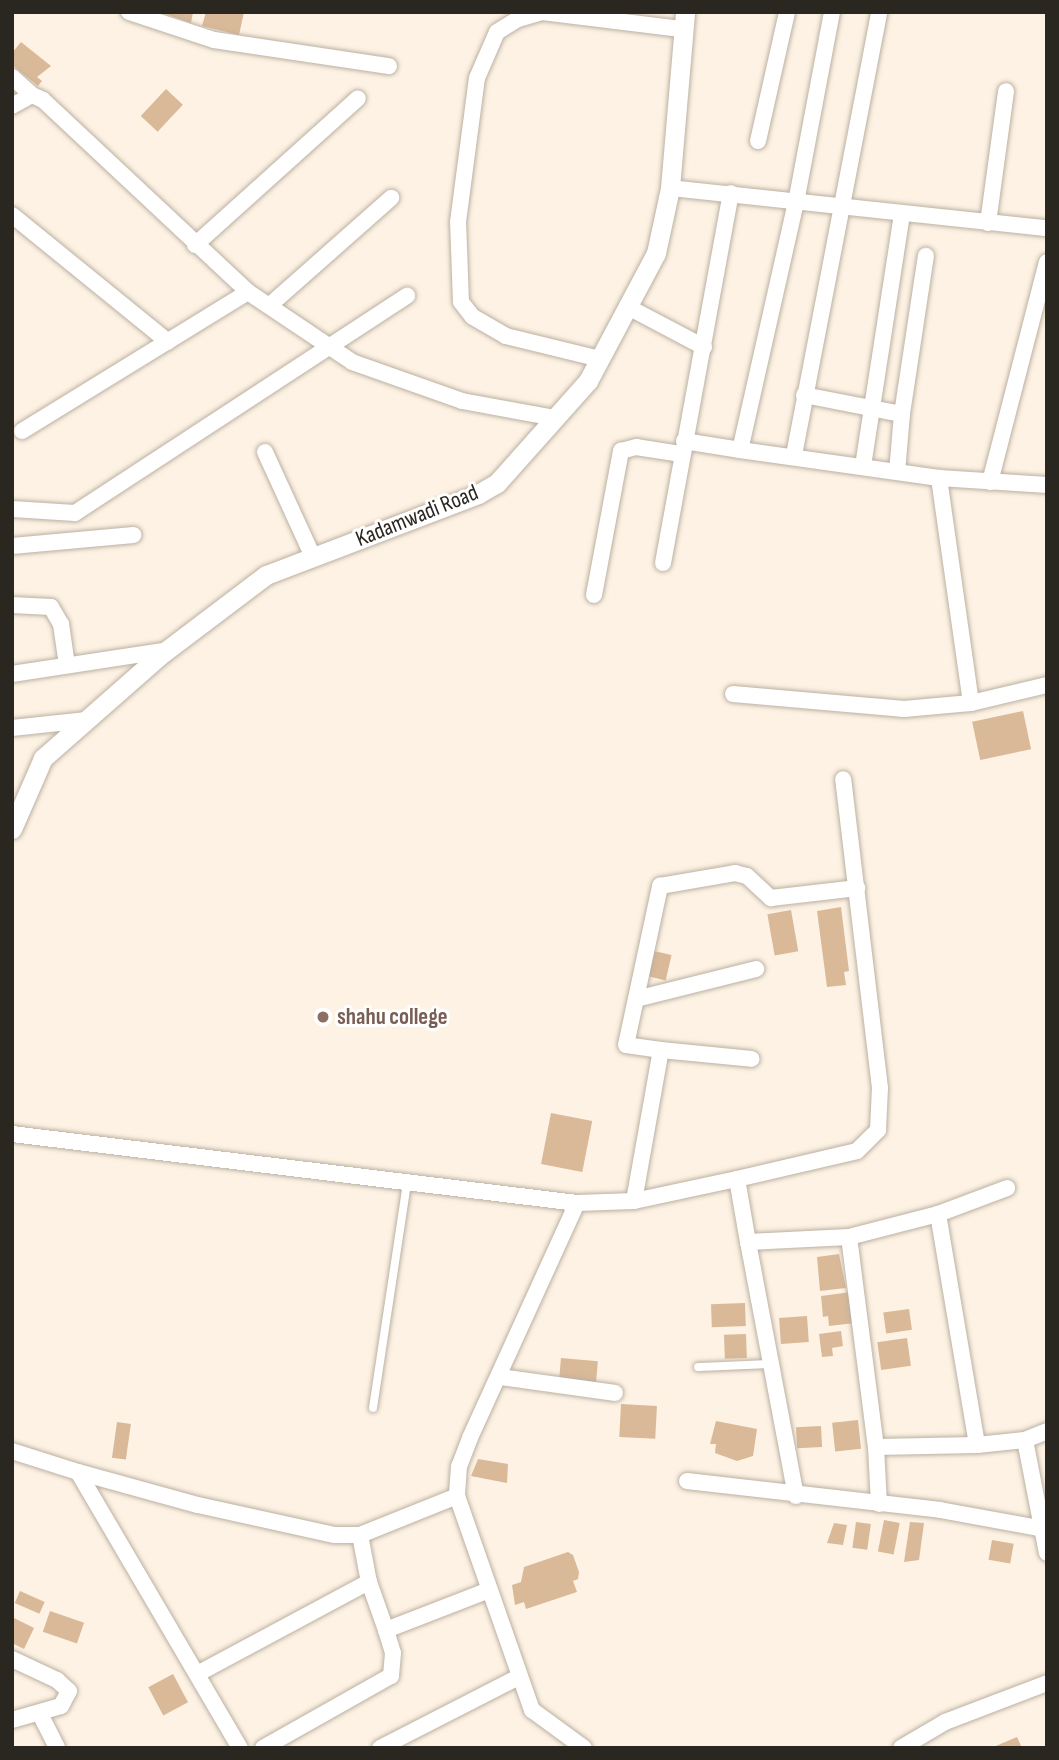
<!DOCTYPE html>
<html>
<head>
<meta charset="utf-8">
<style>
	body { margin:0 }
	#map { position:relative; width:1059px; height:1760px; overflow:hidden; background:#fdf2e3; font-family:"Sofia Sans Condensed",sans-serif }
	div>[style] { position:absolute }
	.building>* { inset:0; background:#d9b997; transform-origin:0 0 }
	.roads { filter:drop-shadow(0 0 2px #bbb0a2) drop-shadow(0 0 2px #bbb0a2) }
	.service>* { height:8px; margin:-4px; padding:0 4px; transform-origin:4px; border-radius:4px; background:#fff }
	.minor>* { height:16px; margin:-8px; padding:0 8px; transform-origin:8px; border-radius:8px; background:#fff }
	.tertiary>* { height:19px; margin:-9.5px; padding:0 9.5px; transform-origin:9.5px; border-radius:9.5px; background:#fff }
	.dots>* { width:19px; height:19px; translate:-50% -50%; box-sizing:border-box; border:4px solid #fff; border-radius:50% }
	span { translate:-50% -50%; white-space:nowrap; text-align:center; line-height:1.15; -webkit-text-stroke:6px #fff; paint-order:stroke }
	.street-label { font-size:23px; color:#2a2620 }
	.education-label { font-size:23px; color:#785e54; font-weight:700 }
	.left { translate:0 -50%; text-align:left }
	.frame { position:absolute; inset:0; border:14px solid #2a2620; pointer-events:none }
</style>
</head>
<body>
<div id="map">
	<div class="building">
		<div style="clip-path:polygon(160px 12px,193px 12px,191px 23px)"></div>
		<div style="clip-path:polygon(206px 12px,244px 12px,239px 35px,202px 26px)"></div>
		<div style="clip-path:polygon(21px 42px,51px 66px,37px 77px,42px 81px,38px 86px,12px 65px,12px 53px)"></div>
		<div style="left:166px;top:89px;width:23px;height:37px;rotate:43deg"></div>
		<div style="left:1023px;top:711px;width:39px;height:52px;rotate:78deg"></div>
		<div style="clip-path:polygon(841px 907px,849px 971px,844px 972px,846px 985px,827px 987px,817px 911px)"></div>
		<div style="left:791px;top:910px;width:42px;height:24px;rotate:80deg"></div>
		<div style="left:654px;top:951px;width:18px;height:26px;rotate:13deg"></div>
		<div style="left:551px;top:1113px;width:42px;height:52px;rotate:11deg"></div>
		<div style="clip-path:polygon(839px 1254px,846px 1288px,820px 1291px,817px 1257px)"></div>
		<div style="clip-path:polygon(851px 1292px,855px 1323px,829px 1326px,828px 1316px,823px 1317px,821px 1296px)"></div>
		<div style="left:745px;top:1303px;width:23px;height:34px;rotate:88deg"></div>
		<div style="left:909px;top:1309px;width:21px;height:26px;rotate:82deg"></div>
		<div style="left:807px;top:1316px;width:26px;height:28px;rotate:86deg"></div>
		<div style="clip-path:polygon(841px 1331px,843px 1346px,832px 1348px,833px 1356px,822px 1357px,819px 1334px)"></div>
		<div style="left:746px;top:1334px;width:24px;height:22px;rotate:88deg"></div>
		<div style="left:907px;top:1338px;width:28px;height:30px;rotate:82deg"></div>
		<div style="left:561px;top:1358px;width:37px;height:26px;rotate:5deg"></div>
		<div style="left:621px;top:1404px;width:36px;height:33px;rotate:3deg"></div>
		<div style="left:858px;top:1420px;width:29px;height:26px;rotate:84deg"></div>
		<div style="clip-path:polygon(716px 1421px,757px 1429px,753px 1456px,737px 1461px,715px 1453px,716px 1444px,710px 1444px)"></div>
		<div style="left:117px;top:1422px;width:14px;height:36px;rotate:8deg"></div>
		<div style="left:821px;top:1426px;width:21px;height:25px;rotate:87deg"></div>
		<div style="clip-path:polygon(478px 1459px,508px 1464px,507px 1483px,471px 1476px)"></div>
		<div style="left:884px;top:1520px;width:16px;height:32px;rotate:11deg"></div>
		<div style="left:856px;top:1522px;width:15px;height:26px;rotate:8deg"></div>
		<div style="clip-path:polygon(910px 1522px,924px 1523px,919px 1560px,904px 1562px)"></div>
		<div style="clip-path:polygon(834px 1523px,847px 1525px,843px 1545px,827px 1543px)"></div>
		<div style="left:992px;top:1540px;width:22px;height:20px;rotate:10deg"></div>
		<div style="clip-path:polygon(568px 1552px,573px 1555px,579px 1572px,578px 1579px,573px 1581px,577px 1592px,526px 1609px,524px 1602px,515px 1605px,512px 1585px,521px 1582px,524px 1567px)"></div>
		<div style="left:20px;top:1591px;width:27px;height:13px;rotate:24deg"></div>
		<div style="left:50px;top:1611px;width:36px;height:22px;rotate:19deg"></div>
		<div style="clip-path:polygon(12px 1617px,34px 1628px,24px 1649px,12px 1643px)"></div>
		<div style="left:173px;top:1674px;width:32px;height:28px;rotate:62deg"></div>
		<div style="clip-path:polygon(1017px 1737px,1022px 1748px,991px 1748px)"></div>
	</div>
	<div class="roads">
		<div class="service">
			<div style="left:698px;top:1367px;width:73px;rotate:-2.4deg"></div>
			<div style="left:373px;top:1408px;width:228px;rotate:-81.4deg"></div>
		</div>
		<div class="minor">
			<div style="left:129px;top:12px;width:89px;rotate:18.2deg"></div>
			<div style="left:214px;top:40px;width:177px;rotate:8.5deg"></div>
			<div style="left:832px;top:12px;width:193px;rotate:100.7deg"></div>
			<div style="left:796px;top:202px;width:254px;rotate:102.7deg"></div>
			<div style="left:740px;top:450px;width:201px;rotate:8deg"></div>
			<div style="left:12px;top:77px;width:27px;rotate:42deg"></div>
			<div style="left:12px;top:106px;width:23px;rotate:-29deg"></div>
			<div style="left:32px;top:95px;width:12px;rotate:24deg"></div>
			<div style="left:43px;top:100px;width:281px;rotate:43.1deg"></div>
			<div style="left:248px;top:292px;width:125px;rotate:33.9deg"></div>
			<div style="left:352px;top:362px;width:117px;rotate:19.5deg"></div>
			<div style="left:462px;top:401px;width:95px;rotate:10.4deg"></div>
			<div style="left:758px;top:141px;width:132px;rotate:-77.3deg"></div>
			<div style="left:670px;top:188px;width:379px;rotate:6.1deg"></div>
			<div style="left:12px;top:215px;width:201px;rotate:39.1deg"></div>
			<div style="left:988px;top:223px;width:133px;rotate:-82.2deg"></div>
			<div style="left:195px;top:245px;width:219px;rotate:-42deg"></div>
			<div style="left:270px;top:305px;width:162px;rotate:-41.5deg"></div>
			<div style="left:628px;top:307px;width:86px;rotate:27.8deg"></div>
			<div style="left:600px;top:359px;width:97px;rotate:-166.3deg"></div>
			<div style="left:506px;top:336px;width:39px;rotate:-150deg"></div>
			<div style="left:472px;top:316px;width:18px;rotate:-128deg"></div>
			<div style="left:461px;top:302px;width:80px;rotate:-92.1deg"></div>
			<div style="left:458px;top:222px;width:145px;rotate:-82.5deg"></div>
			<div style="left:477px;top:78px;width:50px;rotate:-66.5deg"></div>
			<div style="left:497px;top:32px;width:25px;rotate:-32deg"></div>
			<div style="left:518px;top:19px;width:25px;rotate:-16deg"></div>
			<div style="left:542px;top:12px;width:140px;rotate:7deg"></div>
			<div style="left:804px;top:395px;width:100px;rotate:11deg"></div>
			<div style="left:902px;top:414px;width:58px;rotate:94.9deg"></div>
			<div style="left:902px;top:414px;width:160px;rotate:-81.4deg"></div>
			<div style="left:22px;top:431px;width:265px;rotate:-31.6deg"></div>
			<div style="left:684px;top:441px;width:57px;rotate:9.1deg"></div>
			<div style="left:265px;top:452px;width:115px;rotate:65.4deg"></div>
			<div style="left:794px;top:455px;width:451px;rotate:-79.1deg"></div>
			<div style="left:863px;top:466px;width:255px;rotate:-81.2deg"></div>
			<div style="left:990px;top:482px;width:227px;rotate:-75.5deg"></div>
			<div style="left:1047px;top:485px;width:108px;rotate:-176.3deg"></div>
			<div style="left:939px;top:478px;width:227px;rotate:81.9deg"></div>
			<div style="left:971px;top:703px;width:78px;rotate:-13.3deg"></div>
			<div style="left:12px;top:509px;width:63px;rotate:3.6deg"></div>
			<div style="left:75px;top:513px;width:397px;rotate:-33.2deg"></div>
			<div style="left:12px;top:546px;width:122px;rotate:-5.2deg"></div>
			<div style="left:663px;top:563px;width:376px;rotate:-79.6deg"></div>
			<div style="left:594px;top:595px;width:147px;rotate:-79.4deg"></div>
			<div style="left:621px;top:451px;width:16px;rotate:-15deg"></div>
			<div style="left:636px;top:447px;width:46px;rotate:8.8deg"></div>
			<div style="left:12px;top:605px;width:39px;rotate:3deg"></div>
			<div style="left:51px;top:607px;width:20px;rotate:60deg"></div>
			<div style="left:61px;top:624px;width:41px;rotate:81.7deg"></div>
			<div style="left:12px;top:674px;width:158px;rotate:-8.7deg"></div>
			<div style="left:733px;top:694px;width:172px;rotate:5deg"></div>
			<div style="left:904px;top:709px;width:67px;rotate:-5.1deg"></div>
			<div style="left:12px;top:728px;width:75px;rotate:-6.1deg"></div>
			<div style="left:636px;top:999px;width:124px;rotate:-14deg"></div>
			<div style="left:661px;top:1050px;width:91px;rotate:5.6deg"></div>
			<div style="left:12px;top:1134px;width:569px;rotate:6.96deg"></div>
			<div style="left:577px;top:1203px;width:258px;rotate:114.5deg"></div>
			<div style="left:470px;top:1438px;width:30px;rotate:111deg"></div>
			<div style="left:459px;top:1466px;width:30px;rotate:94deg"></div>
			<div style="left:457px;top:1496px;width:227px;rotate:70.7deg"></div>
			<div style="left:532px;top:1710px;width:64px;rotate:36.2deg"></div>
			<div style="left:737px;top:1179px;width:123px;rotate:-13.1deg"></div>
			<div style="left:857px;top:1151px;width:30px;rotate:-45deg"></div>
			<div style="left:878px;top:1130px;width:42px;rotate:-87.3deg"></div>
			<div style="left:880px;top:1088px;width:311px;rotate:-96.8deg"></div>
			<div style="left:634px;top:1201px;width:153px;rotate:-79.9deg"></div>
			<div style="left:661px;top:1050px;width:35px;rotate:-172deg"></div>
			<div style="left:626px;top:1045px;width:163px;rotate:-77.9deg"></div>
			<div style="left:660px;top:886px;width:76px;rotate:-9.8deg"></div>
			<div style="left:735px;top:873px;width:12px;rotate:14deg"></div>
			<div style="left:747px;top:876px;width:33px;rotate:43deg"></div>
			<div style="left:771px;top:898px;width:87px;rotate:-6.6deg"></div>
			<div style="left:577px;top:1203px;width:57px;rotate:-2deg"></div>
			<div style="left:634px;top:1201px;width:105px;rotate:-12.1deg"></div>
			<div style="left:737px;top:1179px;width:64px;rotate:80.1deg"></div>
			<div style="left:938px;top:1214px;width:234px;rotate:80.4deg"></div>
			<div style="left:849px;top:1237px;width:212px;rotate:82.7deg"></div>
			<div style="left:876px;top:1447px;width:101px;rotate:-1.1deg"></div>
			<div style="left:977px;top:1445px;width:48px;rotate:-5.9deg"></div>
			<div style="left:1025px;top:1440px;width:24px;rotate:-22deg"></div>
			<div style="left:500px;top:1377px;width:116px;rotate:7.9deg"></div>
			<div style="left:1025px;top:1440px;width:115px;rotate:79deg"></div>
			<div style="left:876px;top:1447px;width:57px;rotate:87deg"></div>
			<div style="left:12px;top:1451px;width:69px;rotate:17.7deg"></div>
			<div style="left:78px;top:1472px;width:320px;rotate:59.6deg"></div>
			<div style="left:78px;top:1472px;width:124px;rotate:15.4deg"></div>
			<div style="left:198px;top:1505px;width:140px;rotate:12.4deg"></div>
			<div style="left:335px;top:1535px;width:25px"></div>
			<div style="left:360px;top:1535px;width:105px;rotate:-21.9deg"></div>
			<div style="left:687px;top:1481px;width:255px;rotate:6.5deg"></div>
			<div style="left:940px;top:1510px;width:101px;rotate:10.3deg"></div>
			<div style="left:796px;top:1496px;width:258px;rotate:-100.7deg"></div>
			<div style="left:748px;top:1242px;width:101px;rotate:-2.8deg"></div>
			<div style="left:849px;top:1237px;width:92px;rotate:-14.5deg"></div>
			<div style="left:938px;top:1214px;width:74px;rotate:-20.6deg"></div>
			<div style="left:360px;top:1535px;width:48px;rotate:79.2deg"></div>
			<div style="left:369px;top:1582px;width:51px;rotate:70.5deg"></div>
			<div style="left:386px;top:1630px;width:110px;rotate:-21.2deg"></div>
			<div style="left:12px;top:1659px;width:50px;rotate:25deg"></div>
			<div style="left:57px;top:1680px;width:16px;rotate:43deg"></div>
			<div style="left:69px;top:1691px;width:17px;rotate:118deg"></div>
			<div style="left:61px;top:1706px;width:51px;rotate:164.1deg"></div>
			<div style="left:199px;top:1673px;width:193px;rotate:-28.2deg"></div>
			<div style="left:40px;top:1714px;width:38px;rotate:63deg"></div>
			<div style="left:263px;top:1748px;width:147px;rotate:-29.4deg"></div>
			<div style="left:391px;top:1676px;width:23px;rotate:-85deg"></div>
			<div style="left:393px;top:1653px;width:24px;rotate:-107deg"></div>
			<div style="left:380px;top:1748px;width:156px;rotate:-27.1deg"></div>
			<div style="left:901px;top:1748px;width:51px;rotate:-30.6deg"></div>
			<div style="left:945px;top:1722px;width:109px;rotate:-20.9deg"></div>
		</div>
		<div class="tertiary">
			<div style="left:12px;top:829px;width:77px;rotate:-66.4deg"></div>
			<div style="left:43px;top:758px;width:154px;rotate:-41.3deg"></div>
			<div style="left:159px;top:656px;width:134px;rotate:-37.1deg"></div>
			<div style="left:266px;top:575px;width:227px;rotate:-20.9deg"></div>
			<div style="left:478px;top:494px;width:22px;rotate:-30deg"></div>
			<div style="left:497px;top:483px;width:137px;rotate:-48.3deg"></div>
			<div style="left:588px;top:381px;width:145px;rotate:-62deg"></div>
			<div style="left:656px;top:253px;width:66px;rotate:-77.8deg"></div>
			<div style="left:670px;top:188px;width:177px;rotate:-85.1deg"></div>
		</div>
	</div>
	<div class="dots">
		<div style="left:323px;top:1017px;background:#8d6e63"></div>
	</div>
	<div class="street-label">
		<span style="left:417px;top:516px;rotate:-22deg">Kadamwadi Road</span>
	</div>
	<div class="education-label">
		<span class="left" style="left:337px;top:1017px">shahu college</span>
	</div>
	<div class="frame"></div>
</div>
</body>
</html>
